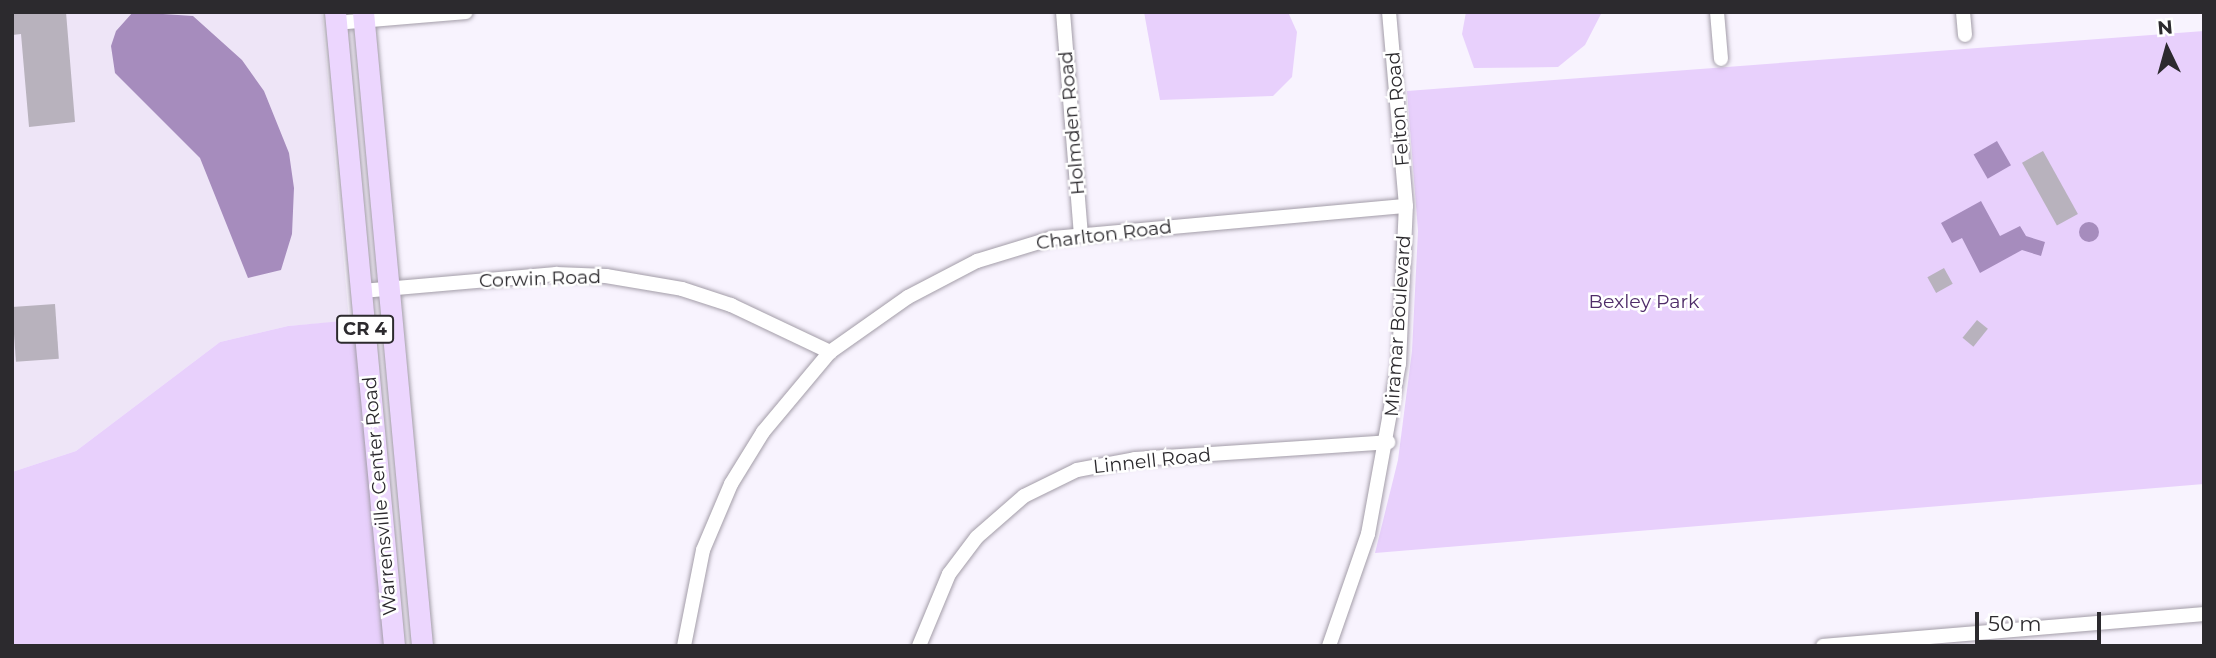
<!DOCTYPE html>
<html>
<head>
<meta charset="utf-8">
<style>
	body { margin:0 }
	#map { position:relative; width:2216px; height:658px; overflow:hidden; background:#f8f3fe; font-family:Montserrat,sans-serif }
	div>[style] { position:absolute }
	.built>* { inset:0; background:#eee5f7 }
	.green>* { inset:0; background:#e8d0fc }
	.water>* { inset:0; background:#a68cbd; transform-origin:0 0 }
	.round { border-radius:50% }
	.building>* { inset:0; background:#b8b2bd; transform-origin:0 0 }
	.roads { filter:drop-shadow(0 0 2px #a39da8) drop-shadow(0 0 2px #a39da8) }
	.street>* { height:14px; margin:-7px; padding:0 7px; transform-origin:7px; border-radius:7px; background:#fff }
	.primary>* { height:21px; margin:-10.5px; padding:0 10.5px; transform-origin:10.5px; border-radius:10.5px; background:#ecd6fe }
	span { translate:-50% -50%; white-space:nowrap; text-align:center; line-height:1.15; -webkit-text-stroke:5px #fff; paint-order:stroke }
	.shield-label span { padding:2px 5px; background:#fff; border:2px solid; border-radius:5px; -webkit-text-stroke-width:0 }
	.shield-label { font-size:18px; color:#2c2a2e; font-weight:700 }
	.street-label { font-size:19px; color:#2c2a2e }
	.park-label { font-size:19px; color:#4f2c69 }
	.frame { position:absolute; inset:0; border:14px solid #2c2a2e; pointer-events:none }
	.north { position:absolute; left:2132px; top:14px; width:70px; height:70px; -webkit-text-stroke:5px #fff; paint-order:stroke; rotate:355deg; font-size:19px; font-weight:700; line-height:28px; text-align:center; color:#2c2a2e }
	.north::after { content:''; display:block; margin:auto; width:24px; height:32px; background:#2c2a2e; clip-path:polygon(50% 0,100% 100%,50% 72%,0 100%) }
	.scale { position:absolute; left:1975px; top:612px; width:126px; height:32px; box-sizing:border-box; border:4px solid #2c2a2e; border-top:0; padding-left:9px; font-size:21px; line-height:24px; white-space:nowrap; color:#2c2a2e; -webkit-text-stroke:5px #fff; paint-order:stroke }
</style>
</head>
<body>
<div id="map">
	<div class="built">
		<div style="clip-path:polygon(12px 12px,322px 12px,349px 321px,288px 326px,220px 342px,76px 451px,12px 472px)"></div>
	</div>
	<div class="green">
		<div style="clip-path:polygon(1144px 12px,1288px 12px,1297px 32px,1292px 77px,1273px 96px,1160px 100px)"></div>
		<div style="clip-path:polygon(1466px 12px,1602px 12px,1585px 45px,1558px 67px,1474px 68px,1462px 34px)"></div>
		<div style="clip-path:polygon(2204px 31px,2204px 484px,1375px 553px,1398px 460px,1412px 351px,1418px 231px,1407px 91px)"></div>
		<div style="clip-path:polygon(364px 319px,394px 646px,12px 646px,12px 472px,76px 451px,220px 342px,288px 326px)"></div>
	</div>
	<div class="water">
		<div style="clip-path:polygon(133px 12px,193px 16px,242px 60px,264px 91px,289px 153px,294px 188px,292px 234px,281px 270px,248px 278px,200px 158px,115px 73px,111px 46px,116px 31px)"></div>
		<div style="left:1997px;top:141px;width:28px;height:27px;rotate:60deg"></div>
		<div style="clip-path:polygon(1981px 201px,2000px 236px,2020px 226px,2026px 236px,2045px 242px,2041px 256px,2022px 250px,1980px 273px,1962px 238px,1952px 243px,1941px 223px)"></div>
		<div class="round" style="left:2079px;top:222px;width:20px;height:20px"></div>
	</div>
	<div class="building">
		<div style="clip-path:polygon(12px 12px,66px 12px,75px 122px,29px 127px,21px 34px,12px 35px)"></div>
		<div style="left:2043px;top:151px;width:72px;height:24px;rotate:61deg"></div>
		<div style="left:1944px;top:268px;width:18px;height:19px;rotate:61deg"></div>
		<div style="left:55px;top:304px;width:55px;height:43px;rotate:86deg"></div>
		<div style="left:1977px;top:320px;width:14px;height:23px;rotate:39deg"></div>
	</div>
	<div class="roads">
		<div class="street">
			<div style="left:1063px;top:12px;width:223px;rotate:85.4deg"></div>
			<div style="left:1717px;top:12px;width:47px;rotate:85.1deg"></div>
			<div style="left:1963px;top:12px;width:23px;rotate:85deg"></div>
			<div style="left:336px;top:23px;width:130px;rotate:-4.8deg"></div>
			<div style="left:362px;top:291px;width:195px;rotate:-5deg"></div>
			<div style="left:556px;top:274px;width:50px;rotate:2.3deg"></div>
			<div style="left:606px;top:276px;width:77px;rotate:9.7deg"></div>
			<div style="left:682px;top:289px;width:52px;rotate:18.1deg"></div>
			<div style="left:731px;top:305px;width:110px;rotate:25.4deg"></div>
			<div style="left:684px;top:646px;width:98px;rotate:-78.8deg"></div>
			<div style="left:703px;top:550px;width:72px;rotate:-67deg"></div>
			<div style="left:731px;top:484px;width:61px;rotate:-58.4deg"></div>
			<div style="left:763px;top:432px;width:104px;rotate:-50.1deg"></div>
			<div style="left:830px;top:352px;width:95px;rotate:-35.2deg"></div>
			<div style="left:908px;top:297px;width:78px;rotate:-27.6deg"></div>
			<div style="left:977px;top:261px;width:78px;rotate:-17deg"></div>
			<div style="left:1052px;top:238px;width:355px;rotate:-5.2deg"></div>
			<div style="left:919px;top:646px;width:78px;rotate:-67.4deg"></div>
			<div style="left:949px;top:574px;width:46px;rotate:-52.9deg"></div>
			<div style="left:977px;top:537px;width:62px;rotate:-41.1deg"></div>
			<div style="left:1024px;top:496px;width:59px;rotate:-26.1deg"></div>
			<div style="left:1077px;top:470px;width:59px;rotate:-10.7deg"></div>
			<div style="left:1135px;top:459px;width:254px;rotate:-3.8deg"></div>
			<div style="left:1329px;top:646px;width:119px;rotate:-70.8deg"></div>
			<div style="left:1368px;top:534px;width:173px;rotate:-79.7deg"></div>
			<div style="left:1399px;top:364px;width:158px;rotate:-87.5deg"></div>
			<div style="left:1406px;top:206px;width:195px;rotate:-95deg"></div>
			<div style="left:1823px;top:646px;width:382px;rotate:-4.8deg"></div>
		</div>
		<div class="primary">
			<div style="left:335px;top:12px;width:637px;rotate:84.68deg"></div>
			<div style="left:363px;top:12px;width:637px;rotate:84.68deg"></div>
		</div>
	</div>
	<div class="shield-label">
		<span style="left:365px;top:329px">CR 4</span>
	</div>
	<div class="street-label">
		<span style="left:1398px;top:109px;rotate:-95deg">Felton Road</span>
		<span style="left:1072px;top:123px;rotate:-95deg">Holmden Road</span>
		<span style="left:1104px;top:235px;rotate:-7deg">Charlton Road</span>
		<span style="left:540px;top:279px;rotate:-2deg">Corwin Road</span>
		<span style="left:1398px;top:326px;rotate:-86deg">Miramar Boulevard</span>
		<span style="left:1152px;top:461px;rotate:-6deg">Linnell Road</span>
		<span style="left:380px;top:496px;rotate:-95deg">Warrensville Center Road</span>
	</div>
	<div class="park-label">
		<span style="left:1644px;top:302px">Bexley Park</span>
	</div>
	<div class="frame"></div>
	<div class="north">N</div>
	<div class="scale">50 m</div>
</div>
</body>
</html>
